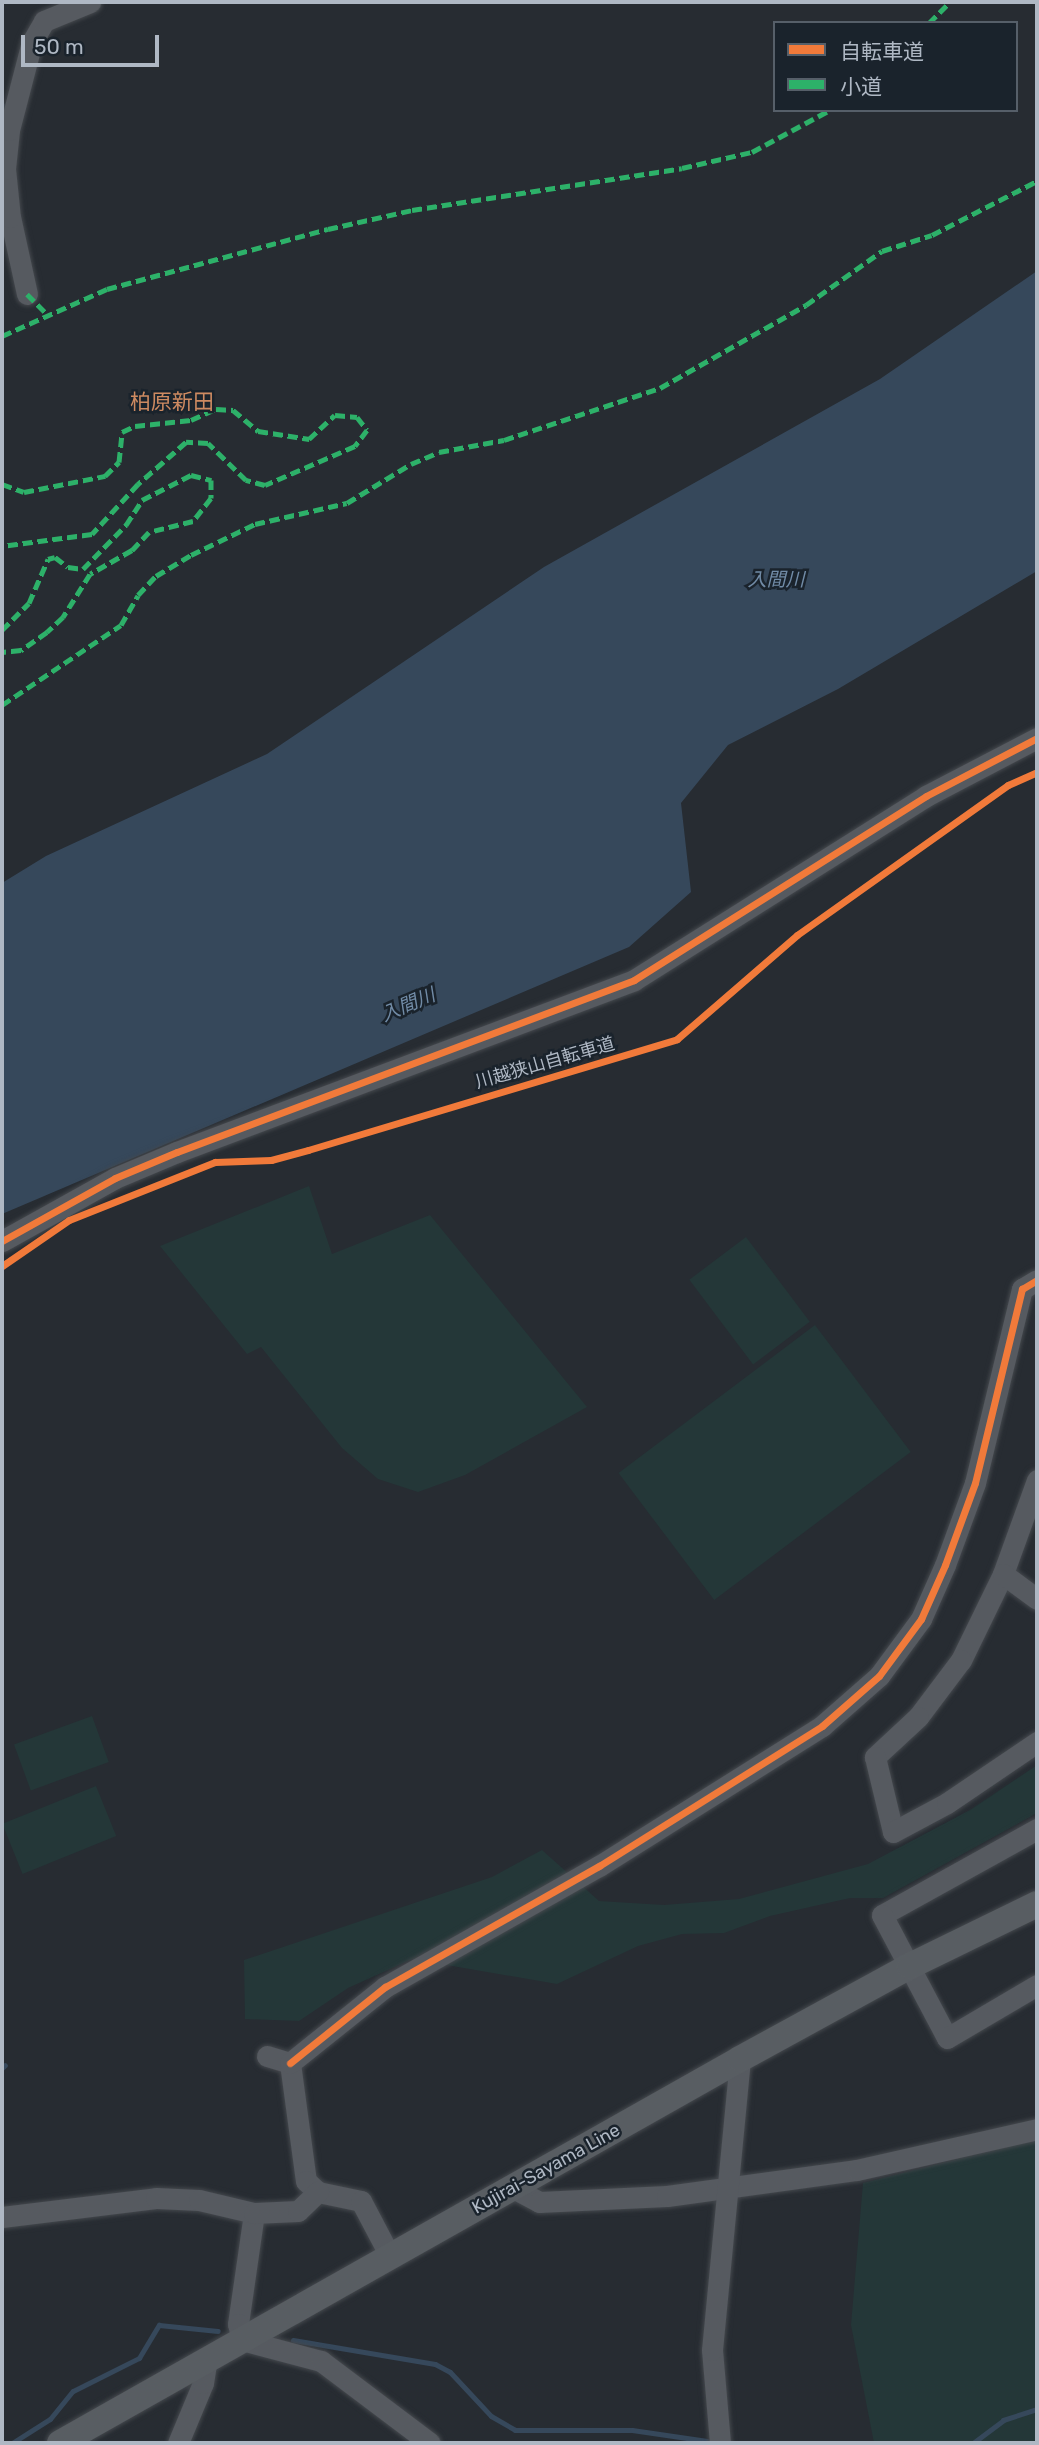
<!DOCTYPE html>
<html>
<head>
<meta charset="utf-8">
<style>
	body { margin:0 }
	#map { position:relative; width:1039px; height:2445px; overflow:hidden; background:#272c32; font-family:Rubik,"Noto Sans JP",sans-serif }
	div>[style] { position:absolute }
	.green>* { inset:0; background:#243738; transform-origin:0 0 }
	.water>* { inset:0; background:#36485b }
	.stream>* { height:5px; margin:-2.5px; padding:0 2.5px; transform-origin:2.5px; border-radius:2.5px; background:#36485b }
	.roads { filter:drop-shadow(0 0 2px #44484d) drop-shadow(0 0 2px #44484d) }
	.minor>* { height:21px; margin:-10.5px; padding:0 10.5px; transform-origin:10.5px; border-radius:10.5px; background:#565a60 }
	.major>* { height:26px; margin:-13px; padding:0 13px; transform-origin:13px; border-radius:13px; background:#585d62 }
	.quiet>* { height:5px; margin-top:-2.5px; transform-origin:0; background:repeating-linear-gradient(90deg,#2db169 0 10px,transparent 0 15px) }
	.cycleway>* { height:7px; margin:-3.5px; padding:0 3.5px; transform-origin:3.5px; border-radius:3.5px; background:#f17a3a }
	span { translate:-50% -50%; white-space:nowrap; text-align:center; line-height:1.15; -webkit-text-stroke:5px #1a232c; paint-order:stroke }
	.street-label { font-size:18px; color:#afb8c4 }
	.water-label { font-size:19px; color:#718ba6; font-style:italic }
	.quarter-label { font-size:21px; color:#cd8a61 }
	.frame { position:absolute; inset:0; border:4px solid #afb8c4; pointer-events:none }
	.legend { position:absolute; left:773px; top:21px; width:245px; height:91px; box-sizing:border-box; background:#1a232c; border:2px solid #565f69; margin:0; padding:9px 12px; list-style:none; font-size:21px; color:#afb8c4 }
	.legend li { display:flex; align-items:center; gap:14px; height:35px }
	.legend b { width:35px; border:2px solid #565f69 }
	.scale { position:absolute; left:21px; top:35px; width:138px; height:32px; box-sizing:border-box; border:4px solid #afb8c4; border-top:0; padding-left:9px; font-size:21px; line-height:24px; white-space:nowrap; color:#afb8c4; -webkit-text-stroke:5px #1a232c; paint-order:stroke }
</style>
</head>
<body>
<div id="map">
	<div class="green">
		<div style="clip-path:polygon(309px 1186px,332px 1254px,430px 1215px,587px 1407px,465px 1475px,418px 1492px,378px 1479px,342px 1448px,261px 1347px,247px 1354px,160px 1246px)"></div>
		<div style="left:746px;top:1237px;width:106px;height:71px;rotate:53deg"></div>
		<div style="left:815px;top:1325px;width:159px;height:246px;rotate:53deg"></div>
		<div style="left:92px;top:1716px;width:49px;height:83px;rotate:70deg"></div>
		<div style="clip-path:polygon(1037px 1765px,1037px 1813px,883px 1898px,850px 1898px,770px 1916px,724px 1933px,682px 1934px,638px 1946px,557px 1984px,412px 1959px,348px 1988px,299px 2021px,245px 2019px,244px 1960px,492px 1877px,542px 1850px,599px 1901px,664px 1905px,739px 1899px,868px 1864px,970px 1810px)"></div>
		<div style="left:96px;top:1786px;width:54px;height:101px;rotate:68deg"></div>
		<div style="clip-path:polygon(1037px 2139px,1037px 2443px,874px 2443px,851px 2325px,863px 2183px)"></div>
	</div>
	<div class="water">
		<div style="clip-path:polygon(1037px 271px,1037px 571px,838px 689px,728px 745px,681px 803px,691px 892px,629px 947px,2px 1214px,2px 883px,46px 856px,267px 754px,544px 567px,880px 379px)"></div>
	</div>
	<div class="stream">
		<div style="left:2px;top:105px;width:2px;rotate:63deg"></div>
		<div style="left:2px;top:2068px;width:4px;rotate:-45deg"></div>
		<div style="left:293px;top:2340px;width:144px;rotate:9.6deg"></div>
		<div style="left:435px;top:2364px;width:17px;rotate:28deg"></div>
		<div style="left:450px;top:2372px;width:60px;rotate:47deg"></div>
		<div style="left:491px;top:2416px;width:28px;rotate:30deg"></div>
		<div style="left:515px;top:2430px;width:117px"></div>
		<div style="left:632px;top:2430px;width:76px;rotate:8.3deg"></div>
		<div style="left:12px;top:2443px;width:45px;rotate:-32.3deg"></div>
		<div style="left:50px;top:2419px;width:36px;rotate:-51deg"></div>
		<div style="left:73px;top:2391px;width:74px;rotate:-26.6deg"></div>
		<div style="left:139px;top:2358px;width:39px;rotate:-59deg"></div>
		<div style="left:159px;top:2325px;width:59px;rotate:5.8deg"></div>
		<div style="left:973px;top:2443px;width:38px;rotate:-37deg"></div>
		<div style="left:1003px;top:2420px;width:36px;rotate:-18deg"></div>
	</div>
	<div class="roads">
		<div class="minor">
			<div style="left:27px;top:294px;width:79px;rotate:-102.4deg"></div>
			<div style="left:10px;top:217px;width:48px;rotate:-95.9deg"></div>
			<div style="left:5px;top:169px;width:39px;rotate:-84deg"></div>
			<div style="left:9px;top:130px;width:91px;rotate:-75.4deg"></div>
			<div style="left:32px;top:42px;width:24px;rotate:-60deg"></div>
			<div style="left:44px;top:21px;width:50px;rotate:-22.4deg"></div>
			<div style="left:2px;top:1241px;width:129px;rotate:-29.1deg"></div>
			<div style="left:115px;top:1178px;width:67px;rotate:-22.8deg"></div>
			<div style="left:177px;top:1152px;width:488px;rotate:-20.6deg"></div>
			<div style="left:634px;top:980px;width:345px;rotate:-32.2deg"></div>
			<div style="left:926px;top:796px;width:125px;rotate:-27.6deg"></div>
			<div style="left:1037px;top:1480px;width:100px;rotate:109.9deg"></div>
			<div style="left:1003px;top:1574px;width:96px;rotate:116deg"></div>
			<div style="left:961px;top:1660px;width:71px;rotate:127deg"></div>
			<div style="left:918px;top:1717px;width:59px;rotate:137.1deg"></div>
			<div style="left:875px;top:1757px;width:77px;rotate:76.5deg"></div>
			<div style="left:893px;top:1832px;width:61px;rotate:-28.2deg"></div>
			<div style="left:947px;top:1803px;width:109px;rotate:-34.1deg"></div>
			<div style="left:1003px;top:1574px;width:42px;rotate:36.3deg"></div>
			<div style="left:1037px;top:1829px;width:177px;rotate:151deg"></div>
			<div style="left:882px;top:1915px;width:139px;rotate:62.1deg"></div>
			<div style="left:947px;top:2038px;width:104px;rotate:-30.5deg"></div>
			<div style="left:267px;top:2056px;width:24px;rotate:17deg"></div>
			<div style="left:290px;top:2063px;width:119px;rotate:82.3deg"></div>
			<div style="left:306px;top:2181px;width:16px;rotate:43deg"></div>
			<div style="left:318px;top:2192px;width:44px;rotate:11.8deg"></div>
			<div style="left:361px;top:2201px;width:62px;rotate:62.2deg"></div>
			<div style="left:290px;top:2063px;width:122px;rotate:-38.7deg"></div>
			<div style="left:385px;top:1987px;width:246px;rotate:-29.5deg"></div>
			<div style="left:599px;top:1866px;width:263px;rotate:-32.1deg"></div>
			<div style="left:822px;top:1726px;width:76px;rotate:-41.3deg"></div>
			<div style="left:879px;top:1676px;width:71px;rotate:-53.6deg"></div>
			<div style="left:921px;top:1619px;width:59px;rotate:-66deg"></div>
			<div style="left:945px;top:1565px;width:87px;rotate:-69.9deg"></div>
			<div style="left:975px;top:1483px;width:200px;rotate:-76.4deg"></div>
			<div style="left:1022px;top:1289px;width:17px;rotate:-31deg"></div>
			<div style="left:513px;top:2188px;width:30px;rotate:28deg"></div>
			<div style="left:539px;top:2202px;width:128px;rotate:-2.7deg"></div>
			<div style="left:667px;top:2196px;width:192px;rotate:-7.8deg"></div>
			<div style="left:857px;top:2170px;width:185px;rotate:-12.8deg"></div>
			<div style="left:254px;top:2213px;width:112px;rotate:98.2deg"></div>
			<div style="left:238px;top:2324px;width:16px;rotate:76deg"></div>
			<div style="left:242px;top:2340px;width:82px;rotate:14.9deg"></div>
			<div style="left:321px;top:2361px;width:136px;rotate:37deg"></div>
			<div style="left:2px;top:2217px;width:155px;rotate:-7deg"></div>
			<div style="left:156px;top:2198px;width:43px;rotate:2.7deg"></div>
			<div style="left:199px;top:2200px;width:57px;rotate:13.3deg"></div>
			<div style="left:254px;top:2213px;width:44px;rotate:-2.6deg"></div>
			<div style="left:298px;top:2211px;width:28px;rotate:-44deg"></div>
			<div style="left:178px;top:2443px;width:65px;rotate:-67.4deg"></div>
			<div style="left:203px;top:2383px;width:24px;rotate:-81deg"></div>
			<div style="left:720px;top:2443px;width:93px;rotate:-94.9deg"></div>
			<div style="left:712px;top:2350px;width:292px;rotate:-84.5deg"></div>
		</div>
		<div class="major">
			<div style="left:60px;top:2443px;width:781px;rotate:-29.45deg"></div>
			<div style="left:740px;top:2059px;width:194px;rotate:-28.7deg"></div>
			<div style="left:910px;top:1966px;width:141px;rotate:-26deg"></div>
		</div>
	</div>
	<div class="quiet">
		<div style="left:929px;top:23px;width:30px;rotate:-45deg"></div>
		<div style="left:27px;top:294px;width:31px;rotate:45deg"></div>
		<div style="left:2px;top:336px;width:115px;rotate:-24.1deg"></div>
		<div style="left:107px;top:289px;width:229px;rotate:-15.2deg"></div>
		<div style="left:328px;top:229px;width:86px;rotate:-12.7deg"></div>
		<div style="left:412px;top:210px;width:273px;rotate:-8.8deg"></div>
		<div style="left:682px;top:168px;width:72px;rotate:-12.9deg"></div>
		<div style="left:752px;top:152px;width:89px;rotate:-28.3deg"></div>
		<div style="left:2px;top:484px;width:23px;rotate:20deg"></div>
		<div style="left:24px;top:492px;width:83px;rotate:-11.2deg"></div>
		<div style="left:105px;top:476px;width:20px;rotate:-45deg"></div>
		<div style="left:119px;top:462px;width:30px;rotate:-84deg"></div>
		<div style="left:122px;top:432px;width:14px;rotate:-25deg"></div>
		<div style="left:135px;top:426px;width:56px;rotate:-6.1deg"></div>
		<div style="left:191px;top:420px;width:27px;rotate:-24deg"></div>
		<div style="left:216px;top:409px;width:17px;rotate:3deg"></div>
		<div style="left:233px;top:410px;width:33px;rotate:40deg"></div>
		<div style="left:258px;top:431px;width:52px;rotate:8.9deg"></div>
		<div style="left:309px;top:439px;width:35px;rotate:-43deg"></div>
		<div style="left:335px;top:415px;width:22px;rotate:5deg"></div>
		<div style="left:357px;top:417px;width:16px;rotate:52deg"></div>
		<div style="left:367px;top:430px;width:20px;rotate:127deg"></div>
		<div style="left:355px;top:446px;width:98px;rotate:156.6deg"></div>
		<div style="left:265px;top:485px;width:20px;rotate:-165deg"></div>
		<div style="left:246px;top:480px;width:53px;rotate:-135.8deg"></div>
		<div style="left:208px;top:443px;width:22px;rotate:-177deg"></div>
		<div style="left:186px;top:442px;width:64px;rotate:138.8deg"></div>
		<div style="left:138px;top:484px;width:68px;rotate:132.6deg"></div>
		<div style="left:92px;top:534px;width:91px;rotate:172.4deg"></div>
		<div style="left:2px;top:630px;width:38px;rotate:-45deg"></div>
		<div style="left:29px;top:603px;width:48px;rotate:-66.6deg"></div>
		<div style="left:48px;top:559px;width:7px;rotate:-16deg"></div>
		<div style="left:55px;top:557px;width:16px;rotate:38deg"></div>
		<div style="left:68px;top:567px;width:15px;rotate:8deg"></div>
		<div style="left:83px;top:569px;width:62px;rotate:-45.7deg"></div>
		<div style="left:126px;top:525px;width:30px;rotate:-57deg"></div>
		<div style="left:142px;top:500px;width:55px;rotate:-27deg"></div>
		<div style="left:191px;top:475px;width:21px;rotate:14deg"></div>
		<div style="left:211px;top:480px;width:18px;rotate:90deg"></div>
		<div style="left:211px;top:498px;width:29px;rotate:128deg"></div>
		<div style="left:193px;top:521px;width:45px;rotate:166deg"></div>
		<div style="left:149px;top:532px;width:25px;rotate:133deg"></div>
		<div style="left:132px;top:550px;width:48px;rotate:150.3deg"></div>
		<div style="left:90px;top:574px;width:51px;rotate:122.1deg"></div>
		<div style="left:63px;top:617px;width:22px;rotate:137deg"></div>
		<div style="left:47px;top:632px;width:32px;rotate:145deg"></div>
		<div style="left:21px;top:650px;width:19px;rotate:174deg"></div>
		<div style="left:2px;top:705px;width:143px;rotate:-33.9deg"></div>
		<div style="left:121px;top:625px;width:34px;rotate:-60deg"></div>
		<div style="left:138px;top:595px;width:26px;rotate:-47deg"></div>
		<div style="left:156px;top:576px;width:41px;rotate:-31deg"></div>
		<div style="left:191px;top:555px;width:71px;rotate:-25.8deg"></div>
		<div style="left:255px;top:524px;width:94px;rotate:-12.9deg"></div>
		<div style="left:347px;top:503px;width:75px;rotate:-31.4deg"></div>
		<div style="left:411px;top:464px;width:30px;rotate:-23deg"></div>
		<div style="left:439px;top:452px;width:66px;rotate:-10.5deg"></div>
		<div style="left:504px;top:440px;width:164px;rotate:-18.4deg"></div>
		<div style="left:660px;top:388px;width:168px;rotate:-29.6deg"></div>
		<div style="left:806px;top:305px;width:93px;rotate:-35.4deg"></div>
		<div style="left:882px;top:251px;width:52px;rotate:-17.7deg"></div>
		<div style="left:932px;top:235px;width:118px;rotate:-27.2deg"></div>
	</div>
	<div class="cycleway">
		<div style="left:2px;top:1241px;width:129px;rotate:-29.1deg"></div>
		<div style="left:115px;top:1178px;width:67px;rotate:-22.8deg"></div>
		<div style="left:177px;top:1152px;width:488px;rotate:-20.6deg"></div>
		<div style="left:634px;top:980px;width:345px;rotate:-32.2deg"></div>
		<div style="left:926px;top:796px;width:125px;rotate:-27.6deg"></div>
		<div style="left:2px;top:1266px;width:81px;rotate:-34.5deg"></div>
		<div style="left:69px;top:1220px;width:157px;rotate:-21.7deg"></div>
		<div style="left:215px;top:1162px;width:56px;rotate:-2deg"></div>
		<div style="left:271px;top:1160px;width:38px;rotate:-15deg"></div>
		<div style="left:308px;top:1150px;width:385px;rotate:-16.7deg"></div>
		<div style="left:677px;top:1039px;width:159px;rotate:-40.9deg"></div>
		<div style="left:797px;top:935px;width:259px;rotate:-35.4deg"></div>
		<div style="left:1008px;top:785px;width:32px;rotate:-24deg"></div>
		<div style="left:290px;top:2063px;width:122px;rotate:-38.7deg"></div>
		<div style="left:385px;top:1987px;width:246px;rotate:-29.5deg"></div>
		<div style="left:599px;top:1866px;width:263px;rotate:-32.1deg"></div>
		<div style="left:822px;top:1726px;width:76px;rotate:-41.3deg"></div>
		<div style="left:879px;top:1676px;width:71px;rotate:-53.6deg"></div>
		<div style="left:921px;top:1619px;width:59px;rotate:-66deg"></div>
		<div style="left:945px;top:1565px;width:87px;rotate:-69.9deg"></div>
		<div style="left:975px;top:1483px;width:200px;rotate:-76.4deg"></div>
		<div style="left:1022px;top:1289px;width:17px;rotate:-31deg"></div>
	</div>
	<div class="street-label">
		<span style="left:545px;top:1063px;rotate:-16deg">川越狭山自転車道</span>
		<span style="left:546px;top:2169px;rotate:-29deg">Kujirai-Sayama Line</span>
	</div>
	<div class="water-label">
		<span style="left:776px;top:580px">入間川</span>
		<span style="left:408px;top:1005px;rotate:-23deg">入間川</span>
	</div>
	<div class="quarter-label">
		<span style="left:172px;top:402px">柏原新田</span>
	</div>
	<div class="frame"></div>
	<ul class="legend">
	<li><b style="height:9px;background:#f17a3a"></b>自転車道</li>
	<li><b style="height:9px;background:#2db169"></b>小道</li>
	</ul>
	<div class="scale">50 m</div>
</div>
</body>
</html>
